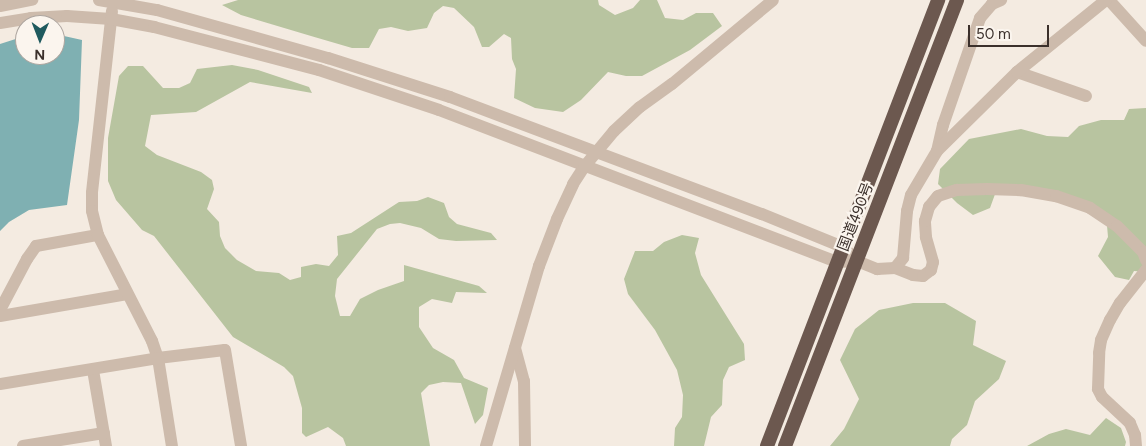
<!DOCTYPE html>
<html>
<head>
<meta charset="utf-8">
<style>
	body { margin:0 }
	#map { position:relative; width:1146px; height:446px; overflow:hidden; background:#f4ebe1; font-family:Figtree,"Noto Sans JP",sans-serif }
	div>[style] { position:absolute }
	.green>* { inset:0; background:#b8c4a0 }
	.water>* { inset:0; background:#7fb0b2 }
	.minor>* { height:12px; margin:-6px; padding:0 6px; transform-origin:6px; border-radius:6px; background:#cdbbac }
	.tertiary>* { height:12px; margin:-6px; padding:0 6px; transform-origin:6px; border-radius:6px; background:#cdbbac }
	.trunk>* { height:14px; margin:-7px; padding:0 7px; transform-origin:7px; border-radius:7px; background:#6c584f }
	span { translate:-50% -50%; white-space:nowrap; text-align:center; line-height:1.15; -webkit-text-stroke:4.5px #fbf5ee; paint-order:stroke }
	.street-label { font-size:15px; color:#3b302b }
	.north { position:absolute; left:15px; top:15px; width:50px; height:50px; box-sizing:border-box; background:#fbf5ee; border:1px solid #aea6a0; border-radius:50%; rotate:181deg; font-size:14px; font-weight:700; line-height:20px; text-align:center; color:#3b302b }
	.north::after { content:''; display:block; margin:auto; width:18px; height:22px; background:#1f5a5e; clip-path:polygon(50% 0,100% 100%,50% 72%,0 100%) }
	.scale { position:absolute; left:968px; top:25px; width:81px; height:22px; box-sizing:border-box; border:2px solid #3b302b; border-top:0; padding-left:6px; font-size:15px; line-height:18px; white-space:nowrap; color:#3b302b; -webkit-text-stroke:4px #fbf5ee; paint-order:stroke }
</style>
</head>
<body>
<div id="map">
	<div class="green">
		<div style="clip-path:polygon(238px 0,598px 0,599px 5px,615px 15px,633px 8px,640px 0,657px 0,665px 18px,683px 20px,696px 13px,713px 13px,722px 26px,690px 50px,642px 76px,626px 76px,608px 72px,581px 100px,563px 112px,535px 108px,514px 98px,516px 69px,512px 59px,511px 38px,504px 34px,489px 47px,482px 47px,474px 27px,454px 8px,443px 6px,434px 13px,427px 28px,408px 31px,391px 27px,379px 29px,369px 48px,352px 48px,311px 36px,241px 15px,222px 5px)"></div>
		<div style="clip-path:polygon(232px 65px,258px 70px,309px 87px,312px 93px,250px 82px,196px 112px,151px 115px,145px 146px,157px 155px,201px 172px,212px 180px,214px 189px,207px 209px,219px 222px,220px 236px,225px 248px,237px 260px,256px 271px,279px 273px,290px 280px,301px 277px,301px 267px,316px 264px,329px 266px,338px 255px,337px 236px,351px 233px,399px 202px,417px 201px,428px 197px,444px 203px,449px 217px,457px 224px,491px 233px,497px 240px,456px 241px,439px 239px,421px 228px,400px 223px,390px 224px,377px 229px,337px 279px,335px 296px,340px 316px,350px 316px,360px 299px,378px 290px,404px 281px,404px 265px,479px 286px,487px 293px,456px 292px,452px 303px,432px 299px,419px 307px,419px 327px,433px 348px,454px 360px,464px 378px,488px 388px,483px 415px,475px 424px,461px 383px,443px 382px,429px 385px,421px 393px,430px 446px,346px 446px,343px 438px,328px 427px,306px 437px,302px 433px,302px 408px,293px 376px,284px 367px,233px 337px,154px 236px,142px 230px,116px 200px,108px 181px,108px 138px,119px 76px,128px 66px,143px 66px,163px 88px,179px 88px,190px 83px,197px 69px)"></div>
		<div style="clip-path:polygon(1146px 108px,1146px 272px,1134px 271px,1129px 280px,1115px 277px,1098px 256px,1108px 237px,1106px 214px,998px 186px,990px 208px,973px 215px,957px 203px,938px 184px,940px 169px,969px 139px,1021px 129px,1047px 136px,1068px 137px,1079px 126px,1101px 120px,1124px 120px,1129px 109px)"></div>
		<div style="clip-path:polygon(682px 235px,699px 238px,695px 253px,701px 275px,744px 344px,745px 360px,729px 367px,723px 380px,722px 405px,711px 417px,704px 446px,674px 446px,675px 428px,682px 417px,683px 395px,677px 370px,655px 330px,628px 294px,624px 279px,635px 251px,653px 251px,664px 242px)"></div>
		<div style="clip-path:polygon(913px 303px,945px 303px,976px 321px,973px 345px,1006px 361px,999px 379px,975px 401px,967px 425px,952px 439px,950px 446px,830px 446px,844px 429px,859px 399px,840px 360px,855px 329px,879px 310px)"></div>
		<div style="clip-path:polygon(1106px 418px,1121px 428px,1126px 442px,1125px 446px,1027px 446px,1049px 434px,1066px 429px,1090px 435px)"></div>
	</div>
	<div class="water">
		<div style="clip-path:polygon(55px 34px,82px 40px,79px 120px,67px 205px,29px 210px,9px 222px,0 231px,0 252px,0 44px,25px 36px,25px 55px,55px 55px)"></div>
	</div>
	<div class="minor">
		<div style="left:1109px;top:0;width:55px;rotate:47.9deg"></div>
		<div style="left:1017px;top:72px;width:73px;rotate:19.2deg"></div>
		<div style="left:937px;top:151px;width:27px;rotate:-77deg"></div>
		<div style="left:943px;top:125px;width:113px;rotate:-70.9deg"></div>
		<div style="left:980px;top:18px;width:18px;rotate:-49deg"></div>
		<div style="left:992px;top:4px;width:10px;rotate:-24deg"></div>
		<div style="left:857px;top:261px;width:22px;rotate:22deg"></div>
		<div style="left:877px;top:269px;width:18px;rotate:-3deg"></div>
		<div style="left:895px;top:268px;width:19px;rotate:21deg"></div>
		<div style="left:913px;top:275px;width:10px;rotate:6deg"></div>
		<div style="left:923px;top:276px;width:10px;rotate:-37deg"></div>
		<div style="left:931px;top:270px;width:8px;rotate:-76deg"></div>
		<div style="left:933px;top:262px;width:26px;rotate:-106deg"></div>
		<div style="left:926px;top:237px;width:16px;rotate:-94deg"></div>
		<div style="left:925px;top:221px;width:15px;rotate:-74deg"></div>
		<div style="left:929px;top:207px;width:14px;rotate:-51deg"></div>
		<div style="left:938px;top:196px;width:20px;rotate:-18deg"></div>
		<div style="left:957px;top:190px;width:30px;rotate:-2deg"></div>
		<div style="left:987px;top:189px;width:34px;rotate:2deg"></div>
		<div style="left:1021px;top:190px;width:36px;rotate:10deg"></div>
		<div style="left:1056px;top:196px;width:36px;rotate:19deg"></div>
		<div style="left:1090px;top:208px;width:32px;rotate:34deg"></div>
		<div style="left:1117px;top:226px;width:37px;rotate:45deg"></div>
		<div style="left:1143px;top:252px;width:9px;rotate:69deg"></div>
		<div style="left:895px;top:268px;width:13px;rotate:-51deg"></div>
		<div style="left:903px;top:258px;width:47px;rotate:-85.1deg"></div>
		<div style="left:907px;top:211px;width:16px;rotate:-76deg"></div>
		<div style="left:911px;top:195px;width:51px;rotate:-59.4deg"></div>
		<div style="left:937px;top:151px;width:112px;rotate:-44.6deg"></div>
		<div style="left:1017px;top:72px;width:114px;rotate:-39deg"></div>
		<div style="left:0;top:310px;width:58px;rotate:-62.1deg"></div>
		<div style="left:27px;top:259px;width:16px;rotate:-55deg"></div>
		<div style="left:36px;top:246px;width:63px;rotate:-10.1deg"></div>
		<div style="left:0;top:316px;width:129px;rotate:-9.8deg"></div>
		<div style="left:515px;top:348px;width:34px;rotate:75deg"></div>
		<div style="left:524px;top:381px;width:65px;rotate:89.1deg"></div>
		<div style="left:158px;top:358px;width:67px;rotate:-6.8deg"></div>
		<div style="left:225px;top:350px;width:97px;rotate:80.5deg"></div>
		<div style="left:93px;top:370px;width:77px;rotate:80.3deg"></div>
		<div style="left:23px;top:446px;width:82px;rotate:-9.1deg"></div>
		<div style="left:1136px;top:446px;width:11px;rotate:-95deg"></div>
		<div style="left:1135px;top:435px;width:13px;rotate:-113deg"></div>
		<div style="left:1130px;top:423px;width:38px;rotate:-137deg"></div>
		<div style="left:1102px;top:397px;width:9px;rotate:-117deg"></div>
		<div style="left:1098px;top:389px;width:36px;rotate:-88deg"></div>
		<div style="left:1099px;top:353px;width:13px;rotate:-81deg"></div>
		<div style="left:1101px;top:340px;width:22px;rotate:-66deg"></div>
		<div style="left:1110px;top:320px;width:20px;rotate:-60deg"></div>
		<div style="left:1120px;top:303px;width:42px;rotate:-51.8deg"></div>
	</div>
	<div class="tertiary">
		<div style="left:99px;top:0;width:59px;rotate:9.8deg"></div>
		<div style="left:157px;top:10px;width:178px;rotate:15.7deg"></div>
		<div style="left:328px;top:58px;width:128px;rotate:17.7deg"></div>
		<div style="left:450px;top:97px;width:333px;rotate:20.6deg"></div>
		<div style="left:762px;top:214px;width:87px;rotate:22.2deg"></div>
		<div style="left:843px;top:247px;width:10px;rotate:45deg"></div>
		<div style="left:0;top:6px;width:33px;rotate:-11deg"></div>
		<div style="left:112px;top:11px;width:183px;rotate:96.3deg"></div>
		<div style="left:92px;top:193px;width:18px;rotate:90deg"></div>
		<div style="left:92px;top:211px;width:25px;rotate:76deg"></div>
		<div style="left:98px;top:235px;width:119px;rotate:63deg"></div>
		<div style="left:152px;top:341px;width:18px;rotate:71deg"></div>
		<div style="left:158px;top:358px;width:89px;rotate:81deg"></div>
		<div style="left:0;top:23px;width:31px;rotate:-9deg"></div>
		<div style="left:31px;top:18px;width:36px;rotate:-3deg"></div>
		<div style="left:67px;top:16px;width:44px;rotate:3.9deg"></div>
		<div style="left:111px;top:19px;width:44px;rotate:10.5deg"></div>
		<div style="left:154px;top:27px;width:171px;rotate:14.6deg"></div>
		<div style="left:319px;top:70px;width:126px;rotate:18.4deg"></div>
		<div style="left:439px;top:110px;width:427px;rotate:20.9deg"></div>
		<div style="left:838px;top:262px;width:19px;rotate:-3deg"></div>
		<div style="left:0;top:384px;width:160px;rotate:-9.3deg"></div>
		<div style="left:486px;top:446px;width:188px;rotate:-73.6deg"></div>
		<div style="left:539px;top:266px;width:50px;rotate:-69deg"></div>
		<div style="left:557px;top:219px;width:38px;rotate:-65deg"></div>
		<div style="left:573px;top:184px;width:20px;rotate:-57deg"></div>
		<div style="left:584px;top:167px;width:47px;rotate:-50.2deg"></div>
		<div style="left:614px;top:131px;width:35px;rotate:-43deg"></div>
		<div style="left:640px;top:107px;width:39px;rotate:-36deg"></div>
		<div style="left:672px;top:84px;width:131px;rotate:-39.7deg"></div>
	</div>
	<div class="trunk">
		<div style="left:767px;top:446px;width:478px;rotate:-69deg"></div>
		<div style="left:785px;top:446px;width:478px;rotate:-68.9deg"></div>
	</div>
	<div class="street-label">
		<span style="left:856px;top:217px;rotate:-69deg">国道490号</span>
	</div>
	<div class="north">N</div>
	<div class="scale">50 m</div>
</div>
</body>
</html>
